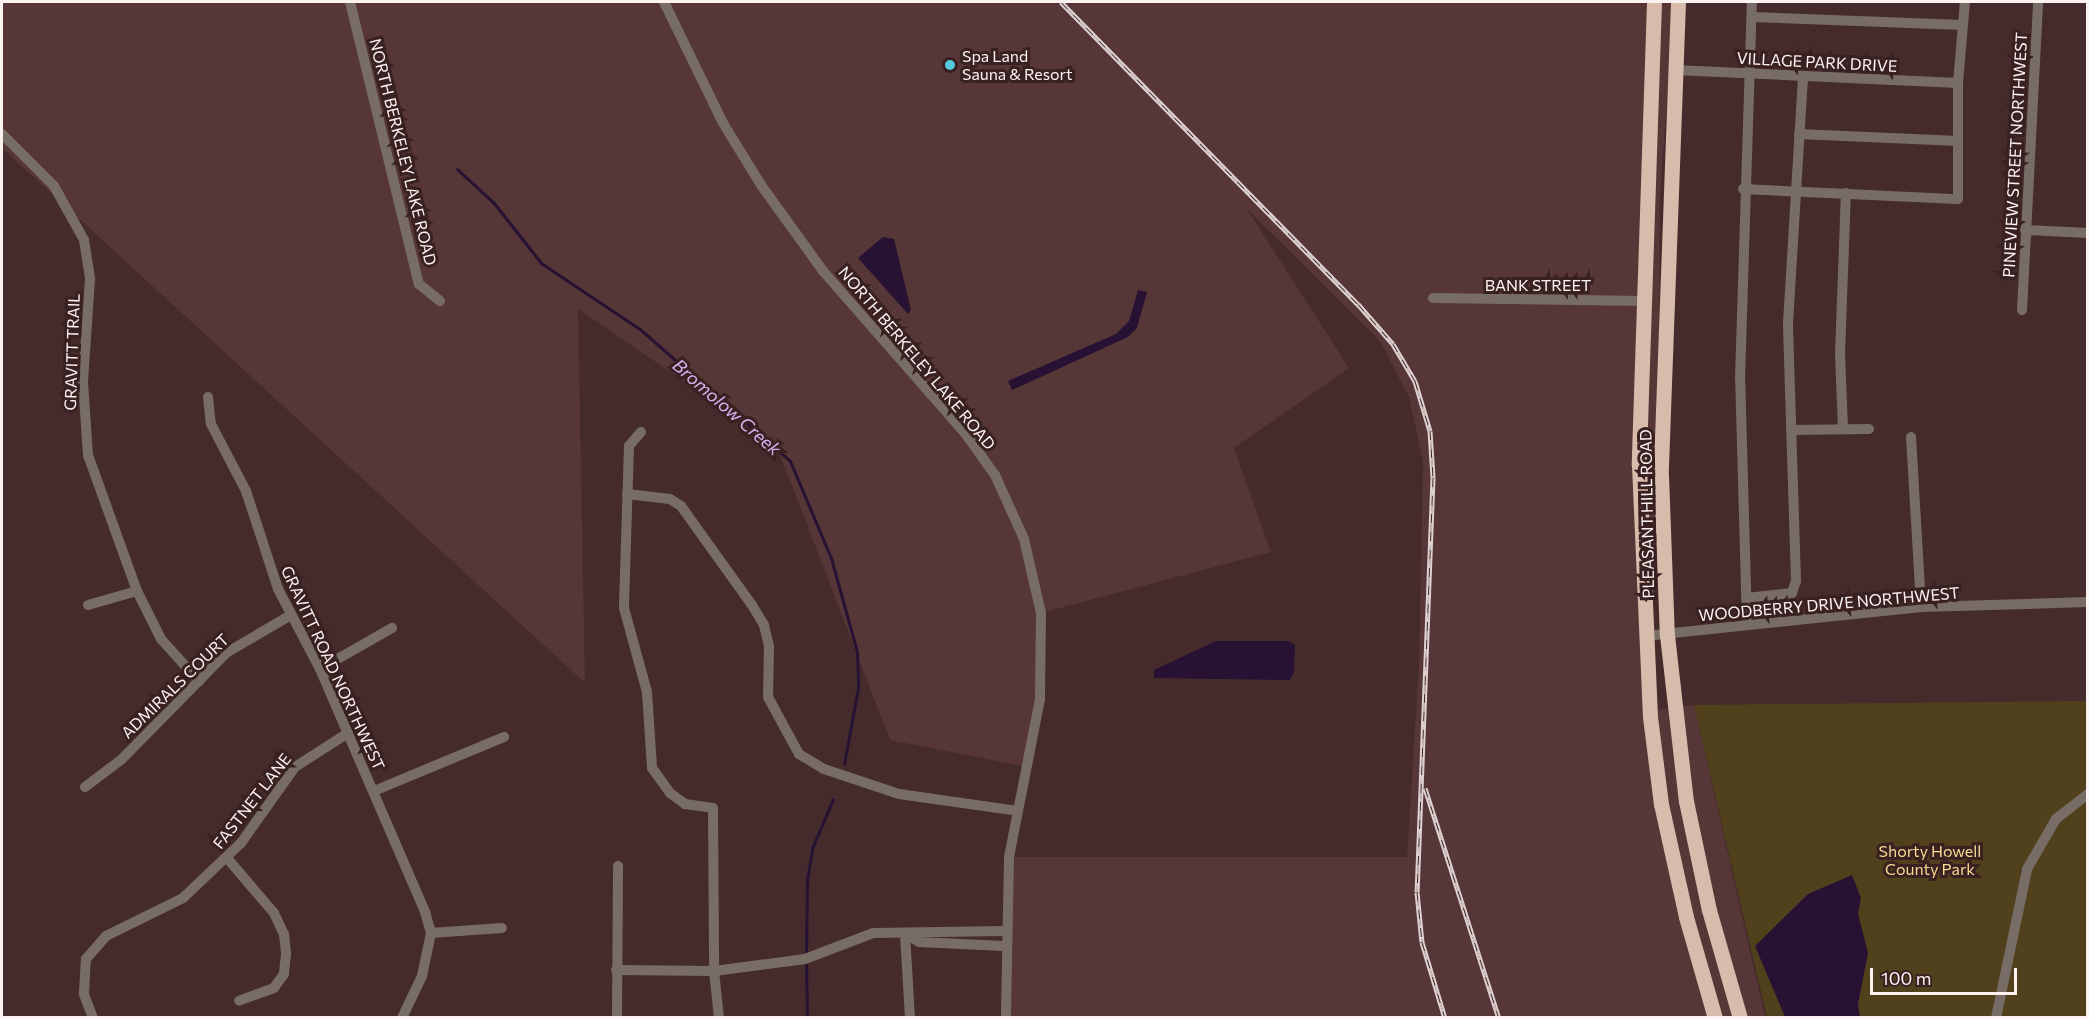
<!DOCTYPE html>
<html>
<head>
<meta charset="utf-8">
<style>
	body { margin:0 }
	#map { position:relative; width:2089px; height:1019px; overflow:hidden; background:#452b2b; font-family:Commissioner,sans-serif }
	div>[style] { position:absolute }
	.built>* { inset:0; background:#563636 }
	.green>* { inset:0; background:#50411c }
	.water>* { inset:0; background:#271234 }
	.stream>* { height:3px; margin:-1.5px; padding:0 1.5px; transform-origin:1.5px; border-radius:1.5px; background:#271234 }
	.minor>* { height:10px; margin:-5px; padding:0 5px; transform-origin:5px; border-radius:5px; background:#786d66 }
	.highway>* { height:15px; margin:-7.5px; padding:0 7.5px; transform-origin:7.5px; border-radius:7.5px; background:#d7bbab }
	.rail>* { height:5px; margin-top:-2.5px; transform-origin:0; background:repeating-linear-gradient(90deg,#3a2121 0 9px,#dfd2d2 0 18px); box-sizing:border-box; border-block:2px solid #dfd2d2 }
	.dots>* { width:16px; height:16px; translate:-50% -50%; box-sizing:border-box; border:3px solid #3a2121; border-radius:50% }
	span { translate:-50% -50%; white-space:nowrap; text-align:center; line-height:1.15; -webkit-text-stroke:6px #3a2121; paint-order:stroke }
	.poi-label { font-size:16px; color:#fdf2f2 }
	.left { translate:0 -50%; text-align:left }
	.street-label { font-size:16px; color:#fdf2f2 }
	.park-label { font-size:16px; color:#f9d991 }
	.water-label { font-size:18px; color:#d6b0f0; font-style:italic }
	.frame { position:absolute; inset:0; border:3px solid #fdf2f2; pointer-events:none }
	.scale { position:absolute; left:1870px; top:968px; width:147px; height:27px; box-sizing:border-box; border:3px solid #fdf2f2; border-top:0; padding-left:8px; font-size:18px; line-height:21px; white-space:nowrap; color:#fdf2f2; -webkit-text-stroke:4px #3a2121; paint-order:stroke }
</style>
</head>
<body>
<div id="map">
	<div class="built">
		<div style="clip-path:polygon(2px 2px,1674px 2px,1660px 197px,1658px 485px,1650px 651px,1654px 710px,1694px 705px,1765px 1017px,1005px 1017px,1009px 857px,1407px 857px,1419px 664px,1423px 462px,1409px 397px,1380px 341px,1247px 209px,1349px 368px,1234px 448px,1271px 552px,1041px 613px,1040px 699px,1026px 767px,890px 740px,776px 444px,578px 309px,585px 683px,2px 148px)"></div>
	</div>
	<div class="green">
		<div style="clip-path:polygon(2087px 701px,2087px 1017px,1767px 1017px,1694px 705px)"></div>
	</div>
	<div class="water">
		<div style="clip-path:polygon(883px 237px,894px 239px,911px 310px,908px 314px,858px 258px)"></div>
		<div style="clip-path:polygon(1138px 290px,1147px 292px,1137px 328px,1128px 337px,1012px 390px,1008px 381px,1116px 334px,1129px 321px)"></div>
		<div style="clip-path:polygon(1216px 641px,1289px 641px,1295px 645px,1294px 672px,1290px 680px,1154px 678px,1154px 670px)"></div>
		<div style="clip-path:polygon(1852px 875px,1861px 898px,1858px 914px,1868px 953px,1858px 1004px,1860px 1017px,1785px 1017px,1755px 946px,1808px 894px)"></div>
	</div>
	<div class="stream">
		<div style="left:457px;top:169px;width:50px;rotate:42.6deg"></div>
		<div style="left:494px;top:203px;width:76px;rotate:51.9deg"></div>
		<div style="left:541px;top:263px;width:120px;rotate:33.8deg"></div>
		<div style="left:641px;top:330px;width:198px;rotate:41.3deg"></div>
		<div style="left:790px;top:461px;width:105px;rotate:67.1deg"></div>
		<div style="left:831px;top:558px;width:98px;rotate:74.5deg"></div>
		<div style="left:857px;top:652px;width:36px;rotate:88deg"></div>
		<div style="left:858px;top:688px;width:77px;rotate:100.4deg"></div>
		<div style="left:806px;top:955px;width:76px;rotate:-89.2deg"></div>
		<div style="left:807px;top:879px;width:34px;rotate:-80deg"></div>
		<div style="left:813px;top:846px;width:51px;rotate:-66.9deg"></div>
		<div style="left:806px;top:961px;width:57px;rotate:89deg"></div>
	</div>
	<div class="minor">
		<div style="left:350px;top:2px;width:290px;rotate:76.3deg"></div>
		<div style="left:419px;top:284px;width:27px;rotate:39deg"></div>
		<div style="left:664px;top:2px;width:135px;rotate:64deg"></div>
		<div style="left:723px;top:123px;width:73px;rotate:58.5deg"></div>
		<div style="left:761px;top:185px;width:106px;rotate:54.2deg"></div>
		<div style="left:823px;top:271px;width:215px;rotate:48.8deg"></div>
		<div style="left:965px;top:433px;width:52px;rotate:54.5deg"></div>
		<div style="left:995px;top:475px;width:70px;rotate:65.6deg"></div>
		<div style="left:1024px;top:539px;width:76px;rotate:77.1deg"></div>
		<div style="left:1041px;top:613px;width:86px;rotate:90.7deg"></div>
		<div style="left:1040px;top:699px;width:161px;rotate:101.1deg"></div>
		<div style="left:1009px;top:857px;width:161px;rotate:91.1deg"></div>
		<div style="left:1752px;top:17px;width:211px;rotate:2.2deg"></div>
		<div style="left:1674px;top:70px;width:284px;rotate:2.6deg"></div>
		<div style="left:2px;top:134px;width:74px;rotate:45deg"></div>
		<div style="left:54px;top:186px;width:62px;rotate:60.9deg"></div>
		<div style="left:84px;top:240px;width:39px;rotate:81deg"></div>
		<div style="left:90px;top:279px;width:103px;rotate:93.9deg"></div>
		<div style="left:83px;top:382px;width:73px;rotate:86.1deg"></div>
		<div style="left:88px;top:455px;width:145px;rotate:70.2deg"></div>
		<div style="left:137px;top:591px;width:54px;rotate:63.4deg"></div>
		<div style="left:161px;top:639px;width:57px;rotate:47.9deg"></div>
		<div style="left:1799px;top:134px;width:159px;rotate:2.5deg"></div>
		<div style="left:1743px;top:189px;width:215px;rotate:2.7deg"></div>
		<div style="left:1958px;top:199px;width:116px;rotate:-90deg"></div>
		<div style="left:1958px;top:83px;width:81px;rotate:-85.1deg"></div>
		<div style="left:2025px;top:230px;width:63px;rotate:2.7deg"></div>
		<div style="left:1433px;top:298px;width:210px;rotate:0.8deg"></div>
		<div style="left:2022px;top:310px;width:308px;rotate:-87deg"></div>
		<div style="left:208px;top:397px;width:27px;rotate:84deg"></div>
		<div style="left:211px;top:424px;width:76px;rotate:62.4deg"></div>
		<div style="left:246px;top:491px;width:103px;rotate:71.9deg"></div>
		<div style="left:278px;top:589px;width:90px;rotate:62.3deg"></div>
		<div style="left:320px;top:669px;width:265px;rotate:66.6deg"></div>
		<div style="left:425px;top:912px;width:22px;rotate:74deg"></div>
		<div style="left:431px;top:933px;width:44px;rotate:101.8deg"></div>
		<div style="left:422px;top:976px;width:47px;rotate:115.5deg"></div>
		<div style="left:1843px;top:429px;width:75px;rotate:-92.3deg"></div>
		<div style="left:1840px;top:354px;width:161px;rotate:-87.9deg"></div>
		<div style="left:1791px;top:430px;width:78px;rotate:-0.7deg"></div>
		<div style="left:641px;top:432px;width:18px;rotate:131deg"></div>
		<div style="left:629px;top:446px;width:162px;rotate:91.8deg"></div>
		<div style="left:624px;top:608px;width:87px;rotate:74.7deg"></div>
		<div style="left:647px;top:692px;width:76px;rotate:86.2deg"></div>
		<div style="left:652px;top:768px;width:31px;rotate:54deg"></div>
		<div style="left:670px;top:793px;width:19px;rotate:36deg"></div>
		<div style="left:685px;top:804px;width:28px;rotate:8deg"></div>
		<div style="left:713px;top:808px;width:163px;rotate:89.6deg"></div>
		<div style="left:714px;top:971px;width:47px;rotate:83.9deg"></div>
		<div style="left:1911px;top:437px;width:170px;rotate:86.6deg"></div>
		<div style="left:627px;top:494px;width:43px;rotate:6.6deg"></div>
		<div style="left:670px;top:499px;width:13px;rotate:32deg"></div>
		<div style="left:681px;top:506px;width:122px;rotate:54.4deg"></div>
		<div style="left:752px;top:605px;width:23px;rotate:59deg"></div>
		<div style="left:764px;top:625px;width:22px;rotate:77deg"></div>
		<div style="left:769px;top:646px;width:51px;rotate:91.1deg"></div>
		<div style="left:768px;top:697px;width:65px;rotate:61.5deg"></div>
		<div style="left:799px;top:754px;width:29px;rotate:31deg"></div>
		<div style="left:824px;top:769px;width:79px;rotate:18.4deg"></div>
		<div style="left:899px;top:794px;width:120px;rotate:8.1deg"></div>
		<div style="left:1747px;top:598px;width:45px;rotate:-6.3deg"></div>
		<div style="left:1792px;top:593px;width:13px;rotate:-72deg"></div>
		<div style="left:1796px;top:581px;width:258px;rotate:-91.8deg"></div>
		<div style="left:1788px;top:323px;width:246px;rotate:-86.5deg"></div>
		<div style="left:88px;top:605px;width:51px;rotate:-15.9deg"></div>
		<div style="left:1747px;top:624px;width:245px;rotate:-91.6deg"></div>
		<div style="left:1740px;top:379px;width:377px;rotate:-88.2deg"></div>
		<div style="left:1645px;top:636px;width:278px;rotate:-6deg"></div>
		<div style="left:1921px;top:607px;width:167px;rotate:-1.7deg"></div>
		<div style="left:320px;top:669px;width:83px;rotate:-29.7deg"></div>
		<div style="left:85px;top:787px;width:46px;rotate:-37.1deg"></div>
		<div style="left:122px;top:759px;width:148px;rotate:-45.5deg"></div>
		<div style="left:226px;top:653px;width:75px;rotate:-30.3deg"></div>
		<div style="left:374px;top:791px;width:141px;rotate:-22.6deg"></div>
		<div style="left:227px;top:858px;width:72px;rotate:49.5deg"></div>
		<div style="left:274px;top:913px;width:23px;rotate:65deg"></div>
		<div style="left:284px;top:934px;width:20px;rotate:84deg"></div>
		<div style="left:286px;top:954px;width:20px;rotate:96deg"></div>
		<div style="left:284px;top:974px;width:17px;rotate:126deg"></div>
		<div style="left:274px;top:988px;width:37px;rotate:160deg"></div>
		<div style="left:431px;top:933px;width:71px;rotate:-4deg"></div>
		<div style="left:905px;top:934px;width:16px;rotate:30deg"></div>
		<div style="left:919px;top:942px;width:85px;rotate:2.7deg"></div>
		<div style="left:905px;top:934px;width:84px;rotate:86.6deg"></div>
		<div style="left:616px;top:970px;width:98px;rotate:0.6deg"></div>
		<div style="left:714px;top:971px;width:92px;rotate:-7.5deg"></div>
		<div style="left:805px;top:959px;width:73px;rotate:-20.9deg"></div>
		<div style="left:873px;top:933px;width:132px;rotate:-0.9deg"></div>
		<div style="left:93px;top:1018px;width:26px;rotate:-111deg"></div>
		<div style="left:84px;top:994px;width:35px;rotate:-87deg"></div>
		<div style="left:86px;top:959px;width:30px;rotate:-49deg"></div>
		<div style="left:106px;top:936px;width:86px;rotate:-26.3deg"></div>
		<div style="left:183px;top:898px;width:80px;rotate:-43.5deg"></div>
		<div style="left:241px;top:843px;width:93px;rotate:-54.6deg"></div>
		<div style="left:295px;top:767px;width:63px;rotate:-32.7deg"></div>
		<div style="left:617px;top:1018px;width:152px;rotate:-89.6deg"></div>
		<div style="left:1996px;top:1018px;width:152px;rotate:-78.2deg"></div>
		<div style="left:2027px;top:869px;width:58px;rotate:-59.9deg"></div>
		<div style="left:2056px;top:819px;width:41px;rotate:-38deg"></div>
	</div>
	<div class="highway">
		<div style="left:1654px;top:2px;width:463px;rotate:91.9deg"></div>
		<div style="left:1639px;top:465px;width:252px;rotate:87.5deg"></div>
		<div style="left:1650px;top:717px;width:88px;rotate:82.8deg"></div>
		<div style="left:1661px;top:804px;width:116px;rotate:77.5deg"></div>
		<div style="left:1686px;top:917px;width:105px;rotate:74deg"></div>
		<div style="left:1678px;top:2px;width:473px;rotate:92.1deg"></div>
		<div style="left:1661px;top:475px;width:160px;rotate:87.9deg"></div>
		<div style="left:1667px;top:635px;width:167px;rotate:83.5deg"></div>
		<div style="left:1686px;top:801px;width:111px;rotate:78.1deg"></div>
		<div style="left:1709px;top:910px;width:112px;rotate:74deg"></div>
	</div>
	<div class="rail">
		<div style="left:1061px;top:2px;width:424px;rotate:45.5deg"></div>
		<div style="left:1358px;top:304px;width:53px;rotate:48.8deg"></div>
		<div style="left:1393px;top:344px;width:43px;rotate:59.3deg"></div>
		<div style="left:1415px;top:381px;width:52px;rotate:73.3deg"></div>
		<div style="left:1430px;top:431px;width:47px;rotate:86.3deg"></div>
		<div style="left:1433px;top:478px;width:414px;rotate:92.2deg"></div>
		<div style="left:1417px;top:892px;width:50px;rotate:84.3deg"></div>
		<div style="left:1422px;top:942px;width:79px;rotate:73.2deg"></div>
		<div style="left:1425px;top:788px;width:242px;rotate:72.2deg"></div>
	</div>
	<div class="dots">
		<div style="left:950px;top:65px;background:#54cadd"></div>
	</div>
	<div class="poi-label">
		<span class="left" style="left:962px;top:65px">Spa Land<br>Sauna &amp; Resort</span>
	</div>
	<div class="street-label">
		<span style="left:1817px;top:62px;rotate:3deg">VILLAGE PARK DRIVE</span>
		<span style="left:403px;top:152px;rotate:76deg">NORTH BERKELEY LAKE ROAD</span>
		<span style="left:2015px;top:155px;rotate:-87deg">PINEVIEW STREET NORTHWEST</span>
		<span style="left:1538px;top:285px">BANK STREET</span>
		<span style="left:72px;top:352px;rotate:-88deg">GRAVITT TRAIL</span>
		<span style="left:917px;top:358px;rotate:50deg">NORTH BERKELEY LAKE ROAD</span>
		<span style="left:1647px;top:514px;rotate:-91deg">PLEASANT HILL ROAD</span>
		<span style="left:1829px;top:604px;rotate:-5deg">WOODBERRY DRIVE NORTHWEST</span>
		<span style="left:333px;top:668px;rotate:65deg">GRAVITT ROAD NORTHWEST</span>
		<span style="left:175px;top:686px;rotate:-44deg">ADMIRALS COURT</span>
		<span style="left:252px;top:801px;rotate:-52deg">FASTNET LANE</span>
	</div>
	<div class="park-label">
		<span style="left:1930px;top:860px">Shorty Howell<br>County Park</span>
	</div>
	<div class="water-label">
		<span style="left:727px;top:407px;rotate:41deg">Bromolow Creek</span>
	</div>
	<div class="frame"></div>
	<div class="scale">100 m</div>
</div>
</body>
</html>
